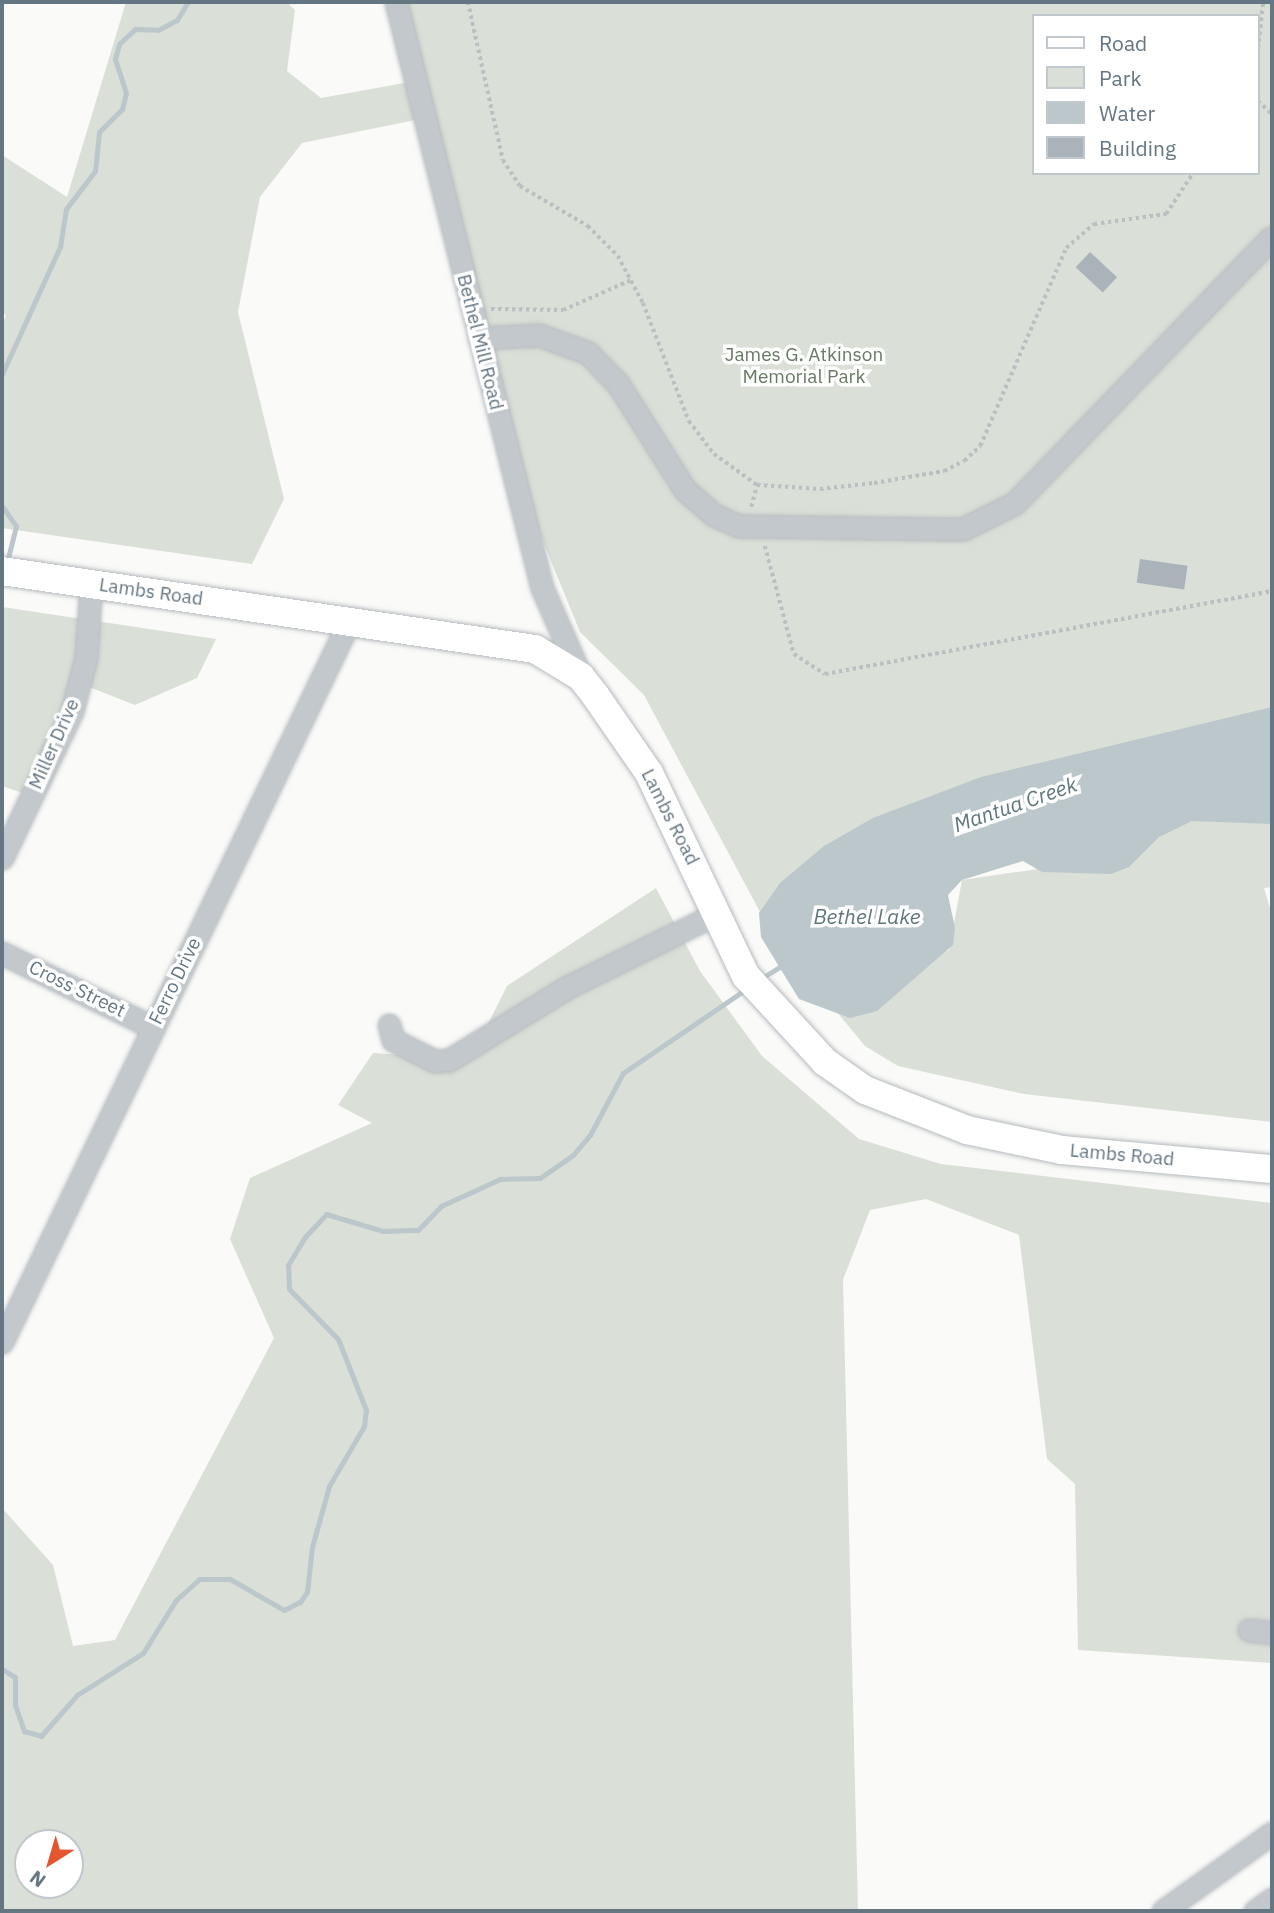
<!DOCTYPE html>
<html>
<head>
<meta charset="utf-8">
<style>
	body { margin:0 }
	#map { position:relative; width:1274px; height:1913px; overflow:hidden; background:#fafaf8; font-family:"IBM Plex Sans",sans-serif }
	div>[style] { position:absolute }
	.green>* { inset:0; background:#dadfd7 }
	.water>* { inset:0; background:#bbc7cb }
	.stream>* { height:5px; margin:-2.5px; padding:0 2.5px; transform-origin:2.5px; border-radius:2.5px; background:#bbc7cb }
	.building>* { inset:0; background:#aab3b9; transform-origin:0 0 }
	.path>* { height:3.5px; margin-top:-1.75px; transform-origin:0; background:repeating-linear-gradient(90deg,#bbbfc2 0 3.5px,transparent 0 7px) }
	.roads { filter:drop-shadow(0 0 2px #b5babe) drop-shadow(0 0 2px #b5babe) }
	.minor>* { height:21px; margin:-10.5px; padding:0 10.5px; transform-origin:10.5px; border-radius:10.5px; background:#c3c8cc }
	.major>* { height:28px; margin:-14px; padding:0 14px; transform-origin:14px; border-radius:14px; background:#fff }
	span { translate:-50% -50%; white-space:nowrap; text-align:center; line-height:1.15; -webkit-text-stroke:7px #fff; paint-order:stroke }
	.street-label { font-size:19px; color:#657683 }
	.park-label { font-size:19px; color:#687a64 }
	.water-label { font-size:21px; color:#60757c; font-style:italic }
	.frame { position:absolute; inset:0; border:4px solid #657683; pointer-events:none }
	.legend { position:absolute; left:1032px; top:14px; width:228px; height:161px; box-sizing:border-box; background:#fff; border:2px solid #c1c8cd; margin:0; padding:9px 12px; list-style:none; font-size:21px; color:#657683 }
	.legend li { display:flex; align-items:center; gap:14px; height:35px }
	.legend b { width:35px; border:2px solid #c1c8cd }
	.north { position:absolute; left:14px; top:1829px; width:70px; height:70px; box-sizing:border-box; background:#fff; border:2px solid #c1c8cd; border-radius:50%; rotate:217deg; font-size:19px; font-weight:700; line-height:28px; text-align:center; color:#657683 }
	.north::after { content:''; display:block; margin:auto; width:24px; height:32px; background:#e4572e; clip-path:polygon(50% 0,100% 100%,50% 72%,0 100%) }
</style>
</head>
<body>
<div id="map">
	<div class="green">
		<div style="clip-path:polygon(evenodd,126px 2px,286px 2px,295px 10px,287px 71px,321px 98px,421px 80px,400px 2px,1272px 2px,1272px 887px,1264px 888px,1272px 915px,1272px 1122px,1024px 1094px,898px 1066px,865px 1046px,827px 1000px,949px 950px,962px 880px,1141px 854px,981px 777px,760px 912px,644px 695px,580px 632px,535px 522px,430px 117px,302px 143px,260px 197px,238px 312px,284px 499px,252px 564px,2px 528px,2px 326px,6px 315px,2px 313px,2px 155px,67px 197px,126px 2px,1034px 16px,1258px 16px,1258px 173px,1034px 173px,1034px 16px)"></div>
		<div style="clip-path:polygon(2px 607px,216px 639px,197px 678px,135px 705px,79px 683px,29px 795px,2px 786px)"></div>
		<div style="clip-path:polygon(evenodd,656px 888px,700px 971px,762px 1056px,859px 1139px,941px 1164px,1272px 1203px,1272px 1663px,1078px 1650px,1075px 1484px,1047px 1459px,1019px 1235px,926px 1199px,870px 1210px,843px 1280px,858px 1911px,2px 1911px,2px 1508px,53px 1565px,73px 1646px,115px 1640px,274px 1338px,230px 1239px,250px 1178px,372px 1123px,338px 1105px,373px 1053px,470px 1060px,507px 986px,656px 888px,28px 1843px,70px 1843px,70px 1885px,28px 1885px,28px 1843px)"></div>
	</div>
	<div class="water">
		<div style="clip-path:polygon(1272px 707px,1272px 824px,1192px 821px,1159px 837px,1129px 867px,1111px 874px,1042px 872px,1023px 861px,962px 880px,948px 895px,955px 928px,953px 945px,877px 1011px,850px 1018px,799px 999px,761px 937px,759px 913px,780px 883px,824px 846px,873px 818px,981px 777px)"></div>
	</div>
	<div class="stream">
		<div style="left:2px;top:374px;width:140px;rotate:-65.5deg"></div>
		<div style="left:60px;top:247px;width:38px;rotate:-81deg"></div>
		<div style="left:66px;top:209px;width:48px;rotate:-52.7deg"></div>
		<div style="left:95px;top:171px;width:39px;rotate:-84deg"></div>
		<div style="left:99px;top:132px;width:33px;rotate:-45deg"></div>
		<div style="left:122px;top:109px;width:16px;rotate:-76deg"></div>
		<div style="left:126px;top:93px;width:36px;rotate:-108deg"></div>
		<div style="left:115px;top:59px;width:16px;rotate:-75deg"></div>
		<div style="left:119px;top:44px;width:22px;rotate:-43deg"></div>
		<div style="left:135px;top:29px;width:23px;rotate:2deg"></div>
		<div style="left:158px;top:30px;width:21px;rotate:-28deg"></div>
		<div style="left:177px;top:20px;width:21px;rotate:-59deg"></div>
		<div style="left:2px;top:506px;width:24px;rotate:55deg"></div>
		<div style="left:16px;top:526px;width:37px;rotate:104deg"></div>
		<div style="left:765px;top:976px;width:22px;rotate:-32deg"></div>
		<div style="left:2px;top:1669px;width:15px;rotate:32deg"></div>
		<div style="left:15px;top:1677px;width:28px;rotate:90deg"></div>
		<div style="left:15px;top:1705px;width:28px;rotate:71deg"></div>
		<div style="left:24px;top:1731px;width:18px;rotate:16deg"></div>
		<div style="left:41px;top:1736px;width:55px;rotate:-48.7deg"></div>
		<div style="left:77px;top:1695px;width:78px;rotate:-32.5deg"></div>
		<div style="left:143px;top:1653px;width:62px;rotate:-58.1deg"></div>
		<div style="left:176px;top:1600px;width:31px;rotate:-42deg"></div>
		<div style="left:199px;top:1579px;width:31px"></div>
		<div style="left:230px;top:1579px;width:62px;rotate:29.9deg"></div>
		<div style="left:284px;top:1610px;width:18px;rotate:-27deg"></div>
		<div style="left:300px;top:1602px;width:12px;rotate:-55deg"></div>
		<div style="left:307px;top:1592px;width:45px;rotate:-83.7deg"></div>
		<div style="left:312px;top:1547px;width:63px;rotate:-74.4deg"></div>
		<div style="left:329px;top:1486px;width:69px;rotate:-59.7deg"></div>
		<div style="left:364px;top:1426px;width:16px;rotate:-83deg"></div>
		<div style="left:366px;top:1410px;width:76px;rotate:-111.5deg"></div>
		<div style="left:338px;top:1339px;width:70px;rotate:-134.4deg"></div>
		<div style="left:289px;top:1289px;width:24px;rotate:-92deg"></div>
		<div style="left:288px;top:1265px;width:31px;rotate:-59deg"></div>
		<div style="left:304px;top:1238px;width:33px;rotate:-47deg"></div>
		<div style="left:326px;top:1214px;width:59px;rotate:16.6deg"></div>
		<div style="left:383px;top:1231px;width:35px;rotate:-2deg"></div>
		<div style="left:418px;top:1230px;width:33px;rotate:-46deg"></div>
		<div style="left:441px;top:1206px;width:65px;rotate:-24.6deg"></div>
		<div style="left:500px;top:1179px;width:40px;rotate:-1.4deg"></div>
		<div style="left:540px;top:1178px;width:40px;rotate:-34.9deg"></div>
		<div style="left:573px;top:1155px;width:26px;rotate:-50deg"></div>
		<div style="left:590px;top:1135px;width:70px;rotate:-62deg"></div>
		<div style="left:623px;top:1073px;width:145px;rotate:-34.3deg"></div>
	</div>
	<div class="building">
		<div style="left:1090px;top:252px;width:37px;height:21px;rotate:43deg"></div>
		<div style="left:1140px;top:559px;width:48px;height:24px;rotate:8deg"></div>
	</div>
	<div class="path">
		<div style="left:468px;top:2px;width:162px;rotate:77.5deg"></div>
		<div style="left:503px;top:160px;width:31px;rotate:57deg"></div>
		<div style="left:520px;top:186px;width:79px;rotate:30.5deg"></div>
		<div style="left:588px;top:226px;width:42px;rotate:45deg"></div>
		<div style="left:618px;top:256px;width:53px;rotate:62deg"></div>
		<div style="left:643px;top:303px;width:127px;rotate:68.7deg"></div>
		<div style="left:689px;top:421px;width:41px;rotate:52.9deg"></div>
		<div style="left:714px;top:454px;width:53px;rotate:35.8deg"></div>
		<div style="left:757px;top:485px;width:63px;rotate:3.6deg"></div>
		<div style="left:820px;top:489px;width:54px;rotate:-6.3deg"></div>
		<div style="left:874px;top:483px;width:71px;rotate:-9.7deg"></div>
		<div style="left:944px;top:471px;width:22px;rotate:-27deg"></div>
		<div style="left:964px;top:461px;width:22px;rotate:-43deg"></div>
		<div style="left:980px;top:446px;width:216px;rotate:-66.5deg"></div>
		<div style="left:1066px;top:248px;width:37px;rotate:-41deg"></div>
		<div style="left:1094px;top:224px;width:73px;rotate:-7.9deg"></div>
		<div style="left:1166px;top:214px;width:49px;rotate:-56.6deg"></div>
		<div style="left:1258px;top:49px;width:47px;rotate:-83.9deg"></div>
		<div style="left:1258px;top:101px;width:19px;rotate:43deg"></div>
		<div style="left:491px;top:309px;width:72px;rotate:0.8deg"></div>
		<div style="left:563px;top:310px;width:74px;rotate:-23.8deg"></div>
		<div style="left:751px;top:507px;width:23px;rotate:-75deg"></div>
		<div style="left:765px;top:546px;width:112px;rotate:75deg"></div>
		<div style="left:794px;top:654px;width:37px;rotate:33deg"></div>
		<div style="left:825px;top:674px;width:455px;rotate:-10.5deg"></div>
	</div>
	<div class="roads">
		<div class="minor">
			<div style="left:396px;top:2px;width:604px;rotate:76.01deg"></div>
			<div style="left:542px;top:588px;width:97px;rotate:66.3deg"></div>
			<div style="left:479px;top:338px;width:60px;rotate:-2.9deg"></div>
			<div style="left:539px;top:335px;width:52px;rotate:20.2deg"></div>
			<div style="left:588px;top:353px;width:43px;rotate:45.9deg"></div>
			<div style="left:618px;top:384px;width:125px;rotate:57.7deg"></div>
			<div style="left:685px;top:490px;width:38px;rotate:41deg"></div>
			<div style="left:714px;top:515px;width:27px;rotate:24deg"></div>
			<div style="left:739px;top:526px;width:224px;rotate:0.8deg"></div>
			<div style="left:963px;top:529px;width:58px;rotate:-26.6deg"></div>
			<div style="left:1015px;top:503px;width:368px;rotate:-46deg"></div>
			<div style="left:2px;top:858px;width:163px;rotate:-64.5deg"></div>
			<div style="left:72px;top:711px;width:55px;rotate:-75.2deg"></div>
			<div style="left:86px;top:658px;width:75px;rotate:-86.2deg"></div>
			<div style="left:2px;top:953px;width:167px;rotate:26.3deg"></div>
			<div style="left:389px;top:1025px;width:16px;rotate:75deg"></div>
			<div style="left:393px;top:1040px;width:47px;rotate:26.6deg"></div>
			<div style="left:435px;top:1061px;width:14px;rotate:-4deg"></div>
			<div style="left:449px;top:1060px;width:137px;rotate:-31.6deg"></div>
			<div style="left:566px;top:988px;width:167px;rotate:-26.3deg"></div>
			<div style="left:2px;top:1342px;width:801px;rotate:-64.27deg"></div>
			<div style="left:1249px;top:1630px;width:23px;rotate:7deg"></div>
			<div style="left:1163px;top:1911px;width:134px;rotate:-35.6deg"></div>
			<div style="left:1255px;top:1911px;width:21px;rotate:-35deg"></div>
		</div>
		<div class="major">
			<div style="left:2px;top:571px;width:539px;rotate:8.33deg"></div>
			<div style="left:535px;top:649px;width:54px;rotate:31.3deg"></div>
			<div style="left:581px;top:677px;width:23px;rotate:52deg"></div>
			<div style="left:595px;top:695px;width:95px;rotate:55.3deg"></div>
			<div style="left:649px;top:773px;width:225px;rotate:64.5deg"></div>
			<div style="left:746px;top:976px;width:117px;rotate:47.4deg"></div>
			<div style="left:825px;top:1062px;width:49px;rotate:35deg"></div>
			<div style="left:865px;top:1090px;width:110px;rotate:21.4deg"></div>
			<div style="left:967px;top:1130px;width:97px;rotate:11.9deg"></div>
			<div style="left:1062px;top:1150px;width:211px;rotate:5.2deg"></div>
		</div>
	</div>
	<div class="street-label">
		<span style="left:480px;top:342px;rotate:76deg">Bethel Mill Road</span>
		<span style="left:151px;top:592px;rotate:8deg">Lambs Road</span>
		<span style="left:54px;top:744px;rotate:-66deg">Miller Drive</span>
		<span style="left:670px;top:817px;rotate:63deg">Lambs Road</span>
		<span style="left:175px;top:981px;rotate:-64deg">Ferro Drive</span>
		<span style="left:77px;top:989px;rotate:26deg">Cross Street</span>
		<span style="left:1122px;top:1155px;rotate:5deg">Lambs Road</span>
	</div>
	<div class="park-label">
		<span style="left:804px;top:366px">James G. Atkinson<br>Memorial Park</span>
	</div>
	<div class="water-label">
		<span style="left:1015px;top:804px;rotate:-19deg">Mantua Creek</span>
		<span style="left:867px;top:916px">Bethel Lake</span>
	</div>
	<div class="frame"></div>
	<ul class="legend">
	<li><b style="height:9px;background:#fff"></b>Road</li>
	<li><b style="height:19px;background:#dadfd7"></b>Park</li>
	<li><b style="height:19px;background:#bbc7cb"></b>Water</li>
	<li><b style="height:19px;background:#aab3b9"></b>Building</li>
	</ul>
	<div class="north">N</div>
</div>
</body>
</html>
